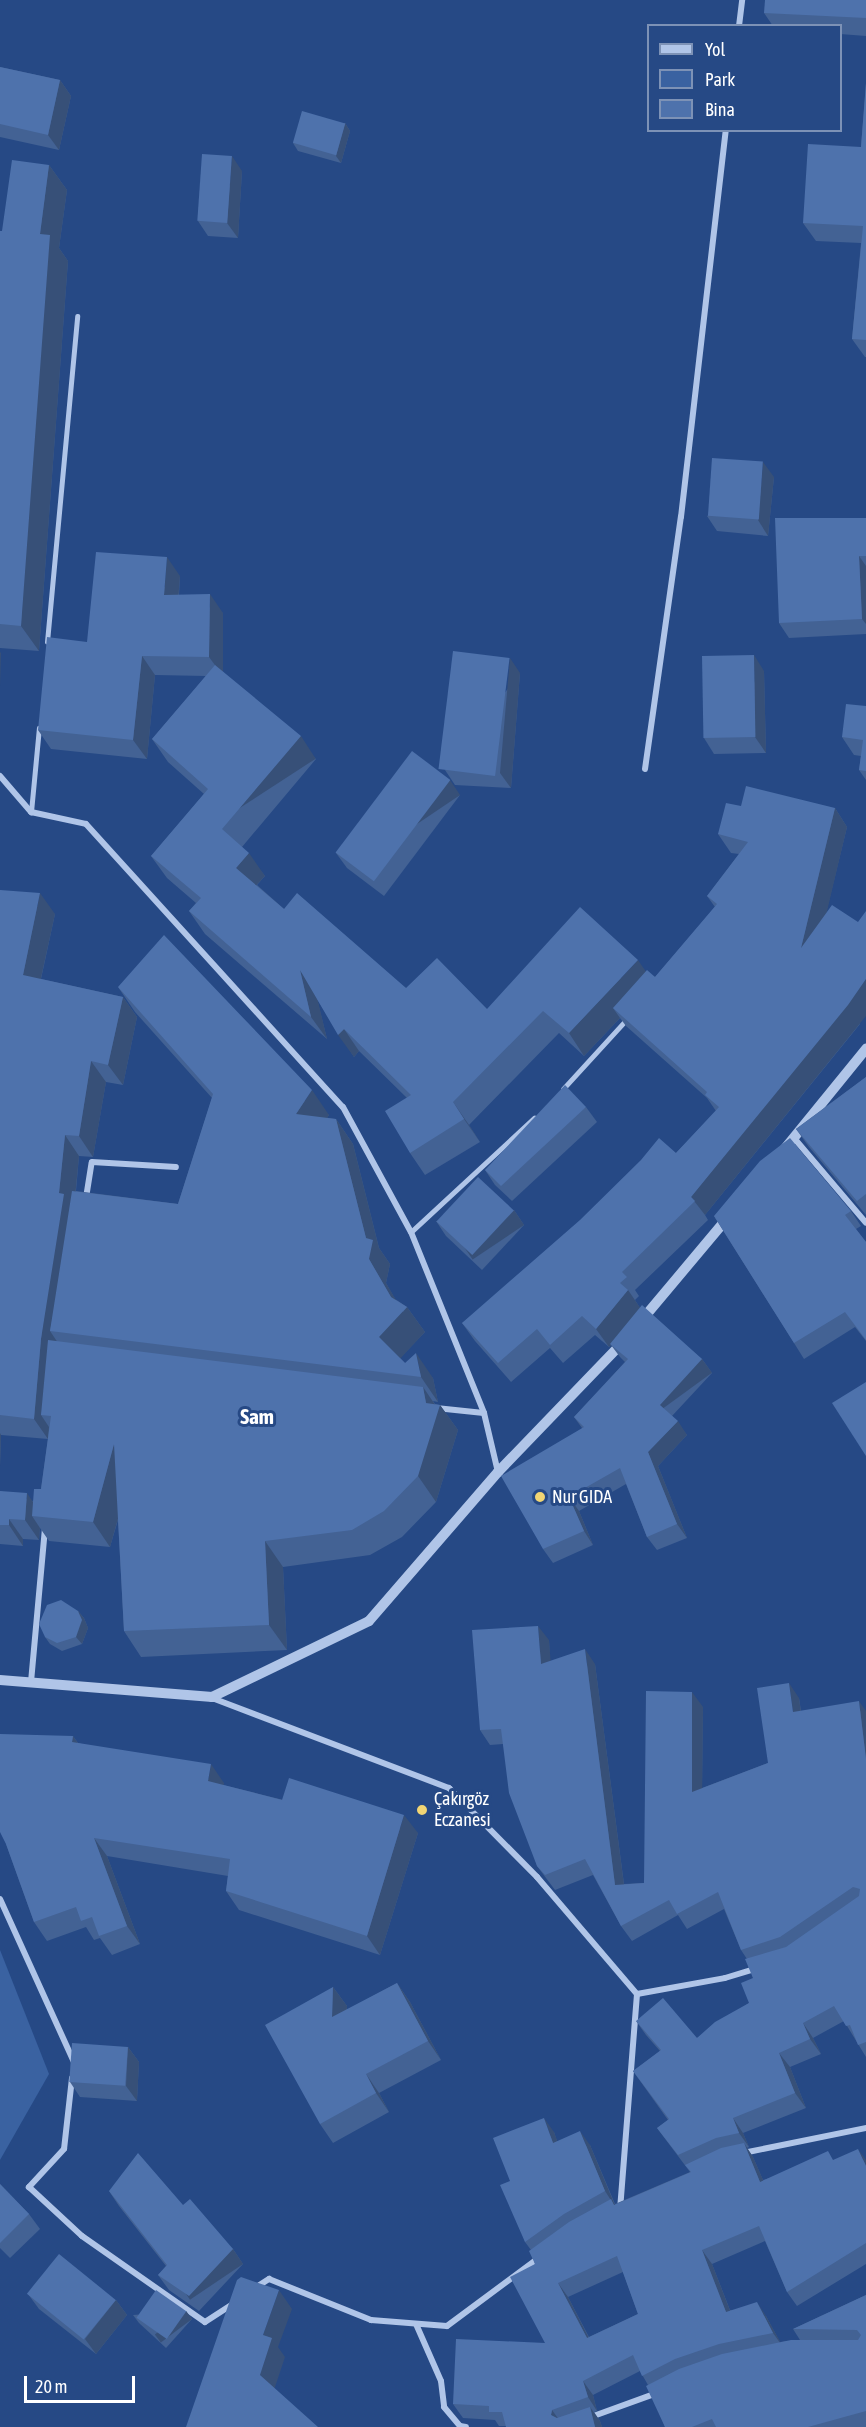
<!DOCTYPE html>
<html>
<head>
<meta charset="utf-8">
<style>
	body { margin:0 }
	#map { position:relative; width:866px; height:2427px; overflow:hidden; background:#264985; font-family:"Asap Condensed",sans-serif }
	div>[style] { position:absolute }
	.green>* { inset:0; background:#3a62a1 }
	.service>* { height:4.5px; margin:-2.25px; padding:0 2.25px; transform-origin:2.25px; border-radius:2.25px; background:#b0c5e8 }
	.minor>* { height:6px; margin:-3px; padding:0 3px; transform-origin:3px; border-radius:3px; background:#b0c5e8 }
	.tertiary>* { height:10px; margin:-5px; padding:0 5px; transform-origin:5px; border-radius:5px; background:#b0c5e8 }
	.wall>* { inset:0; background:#436294 }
	.shaded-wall>* { inset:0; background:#375078; transform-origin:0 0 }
	.building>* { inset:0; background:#4e72ac; transform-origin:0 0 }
	.dots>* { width:16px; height:16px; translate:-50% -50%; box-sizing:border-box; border:3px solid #264985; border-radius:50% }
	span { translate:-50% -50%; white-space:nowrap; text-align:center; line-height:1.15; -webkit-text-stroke:6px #264985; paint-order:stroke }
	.poi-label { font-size:18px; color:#fff }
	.left { translate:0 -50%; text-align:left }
	.quarter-label { font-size:21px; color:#fff; font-weight:700 }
	.legend { position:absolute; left:647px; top:24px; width:195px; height:108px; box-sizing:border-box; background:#264985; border:2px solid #7d92b6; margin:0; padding:8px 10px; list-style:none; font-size:18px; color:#fff }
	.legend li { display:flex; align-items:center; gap:12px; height:30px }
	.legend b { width:30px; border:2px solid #7d92b6 }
	.scale { position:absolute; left:24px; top:2376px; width:111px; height:27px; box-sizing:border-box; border:3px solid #fff; border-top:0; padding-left:8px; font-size:18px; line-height:21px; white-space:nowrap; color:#fff; -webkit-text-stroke:4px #264985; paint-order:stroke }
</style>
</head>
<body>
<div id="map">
	<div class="green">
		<div style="clip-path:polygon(0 1950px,49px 2074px,0 2160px)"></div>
	</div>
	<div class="service">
		<div style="left:47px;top:642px;width:327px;rotate:-84.7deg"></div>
		<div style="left:31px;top:812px;width:84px;rotate:-84.6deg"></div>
		<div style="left:563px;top:1089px;width:93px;rotate:-47.6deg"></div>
		<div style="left:411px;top:1232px;width:168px;rotate:-42.8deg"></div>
	</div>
	<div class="minor">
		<div style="left:739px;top:26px;width:26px;rotate:-83deg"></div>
		<div style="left:645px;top:769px;width:255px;rotate:-81.9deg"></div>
		<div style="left:681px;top:517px;width:390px;rotate:-83.4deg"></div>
		<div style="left:0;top:776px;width:48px;rotate:49.3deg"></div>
		<div style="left:31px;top:812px;width:56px;rotate:12.3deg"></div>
		<div style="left:86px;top:824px;width:382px;rotate:47.8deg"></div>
		<div style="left:343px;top:1107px;width:142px;rotate:61.5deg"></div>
		<div style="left:411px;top:1232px;width:195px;rotate:68deg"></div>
		<div style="left:484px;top:1413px;width:61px;rotate:76.7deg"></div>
		<div style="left:794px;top:1138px;width:111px;rotate:49.7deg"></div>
		<div style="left:86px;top:1198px;width:36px;rotate:-81deg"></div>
		<div style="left:92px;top:1162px;width:84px;rotate:3.4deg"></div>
		<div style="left:436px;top:1408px;width:48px;rotate:5.9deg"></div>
		<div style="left:31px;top:1682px;width:156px;rotate:-84.8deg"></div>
		<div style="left:212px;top:1698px;width:254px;rotate:20.8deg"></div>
		<div style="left:449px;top:1788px;width:125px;rotate:45.3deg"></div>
		<div style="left:537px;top:1877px;width:154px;rotate:49.5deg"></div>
		<div style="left:637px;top:1994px;width:215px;rotate:94.5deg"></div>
		<div style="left:0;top:1899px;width:179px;rotate:65.6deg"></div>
		<div style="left:637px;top:1994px;width:89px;rotate:-10.3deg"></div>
		<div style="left:725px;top:1978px;width:34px;rotate:-17deg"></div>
		<div style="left:72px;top:2078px;width:71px;rotate:96.4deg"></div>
		<div style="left:64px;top:2149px;width:52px;rotate:132.6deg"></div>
		<div style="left:29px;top:2187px;width:72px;rotate:42.8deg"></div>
		<div style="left:82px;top:2236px;width:150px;rotate:35deg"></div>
		<div style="left:205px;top:2322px;width:35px;rotate:-33deg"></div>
		<div style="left:743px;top:2153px;width:126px;rotate:-11.5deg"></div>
		<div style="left:255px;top:2288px;width:17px;rotate:-33deg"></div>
		<div style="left:269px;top:2279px;width:110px;rotate:21.9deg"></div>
		<div style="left:371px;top:2320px;width:76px;rotate:4.5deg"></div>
		<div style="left:447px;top:2326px;width:116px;rotate:-36.6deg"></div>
		<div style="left:416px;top:2324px;width:62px;rotate:66.3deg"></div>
		<div style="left:441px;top:2381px;width:26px;rotate:83deg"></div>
		<div style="left:444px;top:2407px;width:25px;rotate:50deg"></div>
		<div style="left:460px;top:2426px;width:6px;rotate:9deg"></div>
		<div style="left:588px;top:2418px;width:73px;rotate:-19.9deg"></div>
	</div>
	<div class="tertiary">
		<div style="left:783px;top:1151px;width:132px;rotate:-50.9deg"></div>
		<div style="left:641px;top:1321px;width:137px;rotate:-50deg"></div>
		<div style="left:0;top:1680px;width:213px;rotate:4.6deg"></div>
		<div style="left:212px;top:1697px;width:174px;rotate:-25.8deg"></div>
		<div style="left:369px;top:1621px;width:197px;rotate:-49.1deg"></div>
		<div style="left:498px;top:1472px;width:183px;rotate:-46.1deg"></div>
	</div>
	<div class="wall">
		<div style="clip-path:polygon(866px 0,866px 36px,840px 34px,840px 26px,773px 26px,764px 13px)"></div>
		<div style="clip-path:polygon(0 67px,60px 80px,71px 96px,59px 150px,0 137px)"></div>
		<div style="clip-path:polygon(866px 83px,866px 357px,865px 357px,852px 339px,861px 243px,816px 241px,803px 223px,861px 147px)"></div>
		<div style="clip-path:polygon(345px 123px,350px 131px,341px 163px,298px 151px,293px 143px)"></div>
		<div style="clip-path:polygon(49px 165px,67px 190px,59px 248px,68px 261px,39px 651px,0 648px,0 231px,2px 231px)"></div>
		<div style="clip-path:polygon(242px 171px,238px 238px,208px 236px,198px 221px)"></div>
		<div style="clip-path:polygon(774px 477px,768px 536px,717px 531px,707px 516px)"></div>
		<div style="clip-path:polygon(866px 518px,866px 634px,789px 638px,779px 623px)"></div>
		<div style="clip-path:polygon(180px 576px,179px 595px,223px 613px,223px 672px,316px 759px,242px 847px,265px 876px,257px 885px,284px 909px,406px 988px,487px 1009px,646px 972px,655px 977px,715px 907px,707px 896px,739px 854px,731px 853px,718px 834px,741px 806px,835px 808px,847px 827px,826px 913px,860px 1024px,705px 1215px,708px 1220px,635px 1290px,639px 1296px,635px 1300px,640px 1308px,702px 1359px,712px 1373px,672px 1416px,687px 1435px,658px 1466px,687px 1538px,657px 1550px,647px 1537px,626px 1484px,579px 1511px,593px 1545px,553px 1563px,543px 1549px,582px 1428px,574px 1417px,625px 1362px,620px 1357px,611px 1345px,609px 1347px,595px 1335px,563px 1363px,550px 1348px,511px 1382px,475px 1341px,462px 1323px,676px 1153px,716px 1111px,707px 1098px,626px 1026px,620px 1018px,584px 1056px,559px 1033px,469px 1125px,480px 1142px,425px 1175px,410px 1153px,407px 1098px,359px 1051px,354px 1057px,317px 999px,327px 1039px,205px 934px,189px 911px,196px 903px,167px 878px,151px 856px,204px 794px,168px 762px,152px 739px,206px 676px,155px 675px,147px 759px,51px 749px,38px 730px,87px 642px)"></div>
		<div style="clip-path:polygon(764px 671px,766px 753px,714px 754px,704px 738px)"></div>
		<div style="clip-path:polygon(520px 673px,511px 788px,455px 785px,445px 770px)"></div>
		<div style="clip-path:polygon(866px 706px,866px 780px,859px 770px,861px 756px,854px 755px,842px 737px)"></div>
		<div style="clip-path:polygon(460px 795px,384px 896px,347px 868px,336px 853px)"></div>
		<div style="clip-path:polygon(0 890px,55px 914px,41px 979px,123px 997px,137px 1017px,123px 1085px,106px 1082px,93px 1157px,79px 1156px,76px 1191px,178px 1204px,212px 1098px,135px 1012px,118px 987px,329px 1115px,327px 1118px,336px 1119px,353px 1144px,379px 1248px,390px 1264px,386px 1283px,395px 1299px,407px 1307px,425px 1332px,400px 1358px,405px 1363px,433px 1378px,438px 1402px,433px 1401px,435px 1404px,440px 1405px,458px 1430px,436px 1502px,402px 1537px,370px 1555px,283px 1567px,287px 1650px,141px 1657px,124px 1631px,118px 1520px,110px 1547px,49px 1541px,40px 1528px,39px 1540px,23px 1539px,23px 1546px,0 1544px,0 1491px,33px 1501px,41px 1489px,48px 1439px,1px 1435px,0 1466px)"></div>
		<div style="clip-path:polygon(866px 1077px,866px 1215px,809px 1147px,796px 1129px)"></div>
		<div style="clip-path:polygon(586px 1107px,597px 1122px,512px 1201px,495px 1185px,485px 1170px)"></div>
		<div style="clip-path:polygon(514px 1210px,524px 1225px,482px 1270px,446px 1236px,436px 1221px)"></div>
		<div style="clip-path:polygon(851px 1211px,861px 1226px,856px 1229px,866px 1242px,866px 1341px,855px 1327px,804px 1359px,794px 1343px,714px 1216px)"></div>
		<div style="clip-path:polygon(78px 1611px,84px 1618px,88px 1628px,82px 1644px,62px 1651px,50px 1644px,45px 1637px)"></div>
		<div style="clip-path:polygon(evenodd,549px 1640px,550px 1661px,595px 1664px,624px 1884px,644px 1883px,703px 1707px,702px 1788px,768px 1763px,799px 1698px,801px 1711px,866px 1711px,866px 2057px,844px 2021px,813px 2038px,821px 2054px,790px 2067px,806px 2108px,743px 2133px,749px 2147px,747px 2148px,753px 2157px,763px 2180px,834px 2160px,866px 2160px,866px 2264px,797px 2306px,787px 2292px,765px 2241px,712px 2264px,730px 2310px,766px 2316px,780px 2342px,800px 2340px,793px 2329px,866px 2295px,866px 2427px,665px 2427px,648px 2385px,640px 2371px,593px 2395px,597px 2411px,594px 2412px,600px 2421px,602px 2427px,506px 2427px,506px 2426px,499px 2426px,495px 2420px,463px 2418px,453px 2404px,545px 2343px,535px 2264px,531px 2250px,525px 2242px,510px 2181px,554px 2132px,557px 2141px,590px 2145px,615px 2204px,690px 2172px,657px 2128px,668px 2120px,633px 2071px,660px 2051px,646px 2035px,636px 2021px,697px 2038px,749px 2003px,753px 1978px,747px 1959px,741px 1950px,724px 1909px,687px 1929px,678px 1915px,632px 1941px,621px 1926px,593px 1875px,555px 1890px,537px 1866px,503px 1744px,490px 1745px,480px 1730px,549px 1640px,623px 2272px,638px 2314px,589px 2337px,568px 2297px,623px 2272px)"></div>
		<div style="clip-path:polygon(73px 1736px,78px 1743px,224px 1783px,223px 1785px,418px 1833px,380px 1955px,239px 1910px,226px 1891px,228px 1876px,107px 1856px,140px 1944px,112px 1955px,100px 1938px,94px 1940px,86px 1927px,47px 1941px,34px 1922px,6px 1844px)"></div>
		<div style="clip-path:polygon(397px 1983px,410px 2002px,441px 2060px,379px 2093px,389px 2112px,333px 2143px,320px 2124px,333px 1987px,347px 2006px,347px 2010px)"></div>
		<div style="clip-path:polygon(128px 2047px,139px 2062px,137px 2101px,80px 2097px,70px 2082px)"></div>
		<div style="clip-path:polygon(0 2184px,29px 2214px,40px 2229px,10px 2258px,0 2248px)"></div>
		<div style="clip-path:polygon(109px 2191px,183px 2205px,233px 2249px,243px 2264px,199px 2311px,169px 2290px,158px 2275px,166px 2266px,119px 2206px)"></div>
		<div style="clip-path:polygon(28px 2294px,116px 2300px,127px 2315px,96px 2354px,39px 2309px)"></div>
		<div style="clip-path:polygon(186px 2311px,192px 2319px,166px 2348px,139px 2323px,133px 2315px)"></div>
	</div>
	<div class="shaded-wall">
		<div style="clip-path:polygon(60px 80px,71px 96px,59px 150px,48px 135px)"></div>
		<div style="clip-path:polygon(345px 123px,350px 131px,341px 163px,336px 156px)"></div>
		<div style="clip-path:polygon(232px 156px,242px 171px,238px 238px,227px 223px)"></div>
		<div style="clip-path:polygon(49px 165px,67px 190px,59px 248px,68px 261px,39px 651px,21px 626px,40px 234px)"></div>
		<div style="clip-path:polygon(763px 462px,774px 477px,768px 536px,758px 520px)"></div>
		<div style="clip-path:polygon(859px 556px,866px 566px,866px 624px,862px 619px)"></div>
		<div style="clip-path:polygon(167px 557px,180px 576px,177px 614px,164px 595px)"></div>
		<div style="clip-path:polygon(210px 594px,223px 613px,223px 676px,209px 657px)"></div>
		<div style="clip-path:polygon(0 652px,1px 653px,0 687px)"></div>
		<div style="clip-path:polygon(754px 655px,764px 671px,766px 753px,755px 737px)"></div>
		<div style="clip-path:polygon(142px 656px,155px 675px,147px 759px,133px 740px)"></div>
		<div style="clip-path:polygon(510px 658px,520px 673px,511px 788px,500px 773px)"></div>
		<div style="left:301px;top:736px;width:27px;height:122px;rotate:57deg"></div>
		<div style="left:450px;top:780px;width:18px;height:126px;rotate:56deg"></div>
		<div style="clip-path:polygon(835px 808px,847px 827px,814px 966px,801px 948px)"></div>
		<div style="clip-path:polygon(249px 853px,265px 876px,252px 890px,236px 868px)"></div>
		<div style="clip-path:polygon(40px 893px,55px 914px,37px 996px,23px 975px)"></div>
		<div style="clip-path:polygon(638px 960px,653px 982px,613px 1008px,620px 1018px,584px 1056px,569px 1033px)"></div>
		<div style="clip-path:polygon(300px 970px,316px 993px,327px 1039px,311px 1017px)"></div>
		<div style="clip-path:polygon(866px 979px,866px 1016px,705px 1215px,691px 1197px)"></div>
		<div style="clip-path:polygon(123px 997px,137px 1017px,123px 1085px,108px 1065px)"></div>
		<div style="clip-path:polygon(344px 1029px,359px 1051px,354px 1057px,338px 1035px)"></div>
		<div style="clip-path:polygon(91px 1061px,106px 1082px,93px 1157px,79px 1136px)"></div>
		<div style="clip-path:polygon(312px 1090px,329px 1115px,314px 1139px,296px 1114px)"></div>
		<div style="clip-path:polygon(453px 1102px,469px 1125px,480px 1142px,464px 1119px)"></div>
		<div style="clip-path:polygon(336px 1119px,353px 1144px,379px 1248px,390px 1264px,386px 1283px,403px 1312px,407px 1307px,425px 1332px,397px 1362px,379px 1337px,391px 1297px,369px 1259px,366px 1238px)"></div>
		<div style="clip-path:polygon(65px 1135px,79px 1156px,74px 1208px,50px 1331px,58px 1343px,41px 1415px,49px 1427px,48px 1439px,34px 1419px,41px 1339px,59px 1193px)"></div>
		<div style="left:514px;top:1210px;width:18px;height:62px;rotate:56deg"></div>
		<div style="clip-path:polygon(628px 1290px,641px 1309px,609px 1347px,596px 1329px)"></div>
		<div style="clip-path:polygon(416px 1353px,433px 1378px,438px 1402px,421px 1377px)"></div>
		<div style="left:702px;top:1359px;width:17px;height:62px;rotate:54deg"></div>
		<div style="clip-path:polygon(423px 1387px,438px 1409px,440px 1405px,458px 1430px,436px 1502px,418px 1476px,426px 1403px)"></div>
		<div style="clip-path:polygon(678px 1421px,687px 1435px,658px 1466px,687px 1538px,677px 1524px,648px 1452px)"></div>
		<div style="clip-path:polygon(0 1433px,1px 1435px,0 1466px)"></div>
		<div style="clip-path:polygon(114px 1444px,132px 1469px,110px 1547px,93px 1522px)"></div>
		<div style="clip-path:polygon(27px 1493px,41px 1514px,32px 1516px,40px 1528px,39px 1540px,25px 1520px)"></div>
		<div style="clip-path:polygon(569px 1497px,579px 1511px,593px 1545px,584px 1531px)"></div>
		<div style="clip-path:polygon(9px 1519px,23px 1539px,23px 1546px,9px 1525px)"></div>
		<div style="clip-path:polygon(265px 1541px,283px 1567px,287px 1650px,269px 1625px)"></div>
		<div style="clip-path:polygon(78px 1611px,84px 1618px,88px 1628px,82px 1644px,76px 1637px)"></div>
		<div style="clip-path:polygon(538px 1626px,549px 1640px,552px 1679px,541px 1664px)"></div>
		<div style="clip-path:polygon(585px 1649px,595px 1664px,626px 1900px,615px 1885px)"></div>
		<div style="clip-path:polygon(789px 1683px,799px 1698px,803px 1727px,793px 1712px)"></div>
		<div style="clip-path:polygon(692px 1692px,703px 1707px,702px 1807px,692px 1792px)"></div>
		<div style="clip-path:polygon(859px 1701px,866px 1711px,866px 1759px)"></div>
		<div style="clip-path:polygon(73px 1736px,86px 1755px,72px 1742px)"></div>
		<div style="clip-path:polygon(211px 1764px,224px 1783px,221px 1800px,208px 1781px)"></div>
		<div style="clip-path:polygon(404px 1815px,418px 1833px,380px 1955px,367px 1936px)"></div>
		<div style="clip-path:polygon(94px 1838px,107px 1856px,140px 1944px,127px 1926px)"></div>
		<div style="clip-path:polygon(397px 1983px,410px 2002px,441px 2060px,428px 2041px)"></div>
		<div style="clip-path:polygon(333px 1987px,347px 2006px,346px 2036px,332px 2017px)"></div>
		<div style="clip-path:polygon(803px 2023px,813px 2038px,821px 2054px,810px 2039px)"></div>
		<div style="clip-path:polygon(128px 2047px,139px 2062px,137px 2101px,126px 2086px)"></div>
		<div style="clip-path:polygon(779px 2053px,790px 2067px,806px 2108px,795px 2093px)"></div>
		<div style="clip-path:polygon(366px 2074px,379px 2093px,389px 2112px,376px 2093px)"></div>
		<div style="clip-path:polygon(544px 2118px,554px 2132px,563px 2157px,553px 2143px)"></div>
		<div style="clip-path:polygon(733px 2118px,743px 2133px,749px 2147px,739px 2133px)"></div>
		<div style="clip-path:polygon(580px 2131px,590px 2145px,614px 2203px,621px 2213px,614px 2205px,605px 2191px)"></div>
		<div style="clip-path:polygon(744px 2143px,753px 2157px,770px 2196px,760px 2182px)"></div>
		<div style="clip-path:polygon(858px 2149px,866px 2160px,866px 2166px)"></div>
		<div style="left:233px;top:2249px;width:18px;height:64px;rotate:56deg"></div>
		<div style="clip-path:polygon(702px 2250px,712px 2264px,736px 2326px,726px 2312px)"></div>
		<div style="clip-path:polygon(558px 2283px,568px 2297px,596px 2352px,587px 2338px)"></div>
		<div style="clip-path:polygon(279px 2290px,292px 2309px,278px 2347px,285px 2357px,273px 2393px,260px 2375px,263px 2335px)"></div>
		<div style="clip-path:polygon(116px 2300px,127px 2315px,96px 2354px,85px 2339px)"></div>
		<div style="clip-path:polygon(757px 2302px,766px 2316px,783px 2347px,773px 2333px)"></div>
		<div style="left:186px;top:2311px;width:10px;height:39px;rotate:53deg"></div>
		<div style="clip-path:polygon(583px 2381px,593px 2395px,597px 2411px,588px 2397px)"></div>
		<div style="clip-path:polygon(590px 2407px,600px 2421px,602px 2427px,595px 2427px)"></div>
		<div style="clip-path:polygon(552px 2410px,562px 2424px,551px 2415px)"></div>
	</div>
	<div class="building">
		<div style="clip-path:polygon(765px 0,866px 0,866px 18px,764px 13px)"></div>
		<div style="clip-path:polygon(0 67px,60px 80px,48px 135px,0 124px)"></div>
		<div style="clip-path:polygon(866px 83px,866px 340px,852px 339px,863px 226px,803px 223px,808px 144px,861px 147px)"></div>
		<div style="left:302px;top:111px;width:45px;height:33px;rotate:16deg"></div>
		<div style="left:202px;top:154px;width:30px;height:67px;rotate:4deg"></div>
		<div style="clip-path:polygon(12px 160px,49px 165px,40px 234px,50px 235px,21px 626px,0 624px,0 231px,2px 231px)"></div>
		<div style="left:712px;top:458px;width:51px;height:58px;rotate:4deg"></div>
		<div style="clip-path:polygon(775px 518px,866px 518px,866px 556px,859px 556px,862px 619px,779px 623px)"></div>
		<div style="clip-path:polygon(96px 552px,167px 557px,164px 595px,210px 594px,209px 657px,142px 656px,133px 740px,38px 730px,47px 637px,87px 642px)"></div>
		<div style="left:453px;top:651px;width:57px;height:119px;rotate:7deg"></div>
		<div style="left:754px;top:655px;width:82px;height:52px;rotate:89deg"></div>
		<div style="clip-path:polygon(215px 665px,301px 736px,222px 829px,249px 853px,236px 868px,284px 909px,297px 893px,406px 988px,437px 958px,487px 1009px,580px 907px,638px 960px,569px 1033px,543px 1011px,453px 1102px,464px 1119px,410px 1153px,385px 1111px,411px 1095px,344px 1029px,338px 1035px,300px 970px,311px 1017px,189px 911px,201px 898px,151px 856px,208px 789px,152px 739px)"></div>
		<div style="clip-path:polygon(846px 704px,866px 706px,866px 771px,859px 770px,863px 740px,842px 737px)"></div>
		<div style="left:412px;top:751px;width:48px;height:127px;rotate:37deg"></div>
		<div style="clip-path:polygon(746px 786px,835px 808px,801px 948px,832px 905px,858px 922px,866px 911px,866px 979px,848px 1005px,691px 1197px,695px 1201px,622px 1272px,627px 1277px,620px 1283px,628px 1290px,596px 1329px,582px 1316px,550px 1345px,537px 1329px,498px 1363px,462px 1323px,580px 1220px,641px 1160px,659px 1138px,676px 1153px,719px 1107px,705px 1095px,707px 1092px,613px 1008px,647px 970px,655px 977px,717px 904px,707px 896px,748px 842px,718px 834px,726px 803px,741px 806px)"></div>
		<div style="clip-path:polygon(0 890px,40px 893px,23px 975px,123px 997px,108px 1065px,91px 1061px,79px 1136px,65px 1135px,59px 1193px,64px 1194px,41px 1339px,34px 1419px,0 1415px)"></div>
		<div style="clip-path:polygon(164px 935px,312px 1090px,296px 1114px,336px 1119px,366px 1238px,373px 1240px,369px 1259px,391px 1297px,407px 1307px,379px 1337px,405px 1363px,416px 1353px,421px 1377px,50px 1331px,72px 1191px,178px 1204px,213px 1094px,118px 987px)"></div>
		<div style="clip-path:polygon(866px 1077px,866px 1194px,857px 1201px,796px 1129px)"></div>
		<div style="clip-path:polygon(565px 1085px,586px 1107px,501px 1186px,485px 1170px)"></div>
		<div style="clip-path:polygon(790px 1138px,851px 1211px,845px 1215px,866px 1242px,866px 1340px,845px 1312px,794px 1343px,714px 1216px,760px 1161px)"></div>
		<div style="left:478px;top:1177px;width:49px;height:61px;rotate:43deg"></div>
		<div style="clip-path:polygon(642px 1305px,702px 1359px,660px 1405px,678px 1421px,648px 1452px,677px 1524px,647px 1537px,620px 1468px,569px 1497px,584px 1531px,543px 1549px,501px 1476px,584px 1427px,574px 1417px,628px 1359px,610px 1344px)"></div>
		<div style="clip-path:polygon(48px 1340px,423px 1387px,426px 1403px,440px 1405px,418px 1476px,384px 1511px,352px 1530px,265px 1541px,269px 1625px,124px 1631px,114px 1444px,93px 1522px,32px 1516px,34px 1489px,41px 1489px,51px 1416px,41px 1415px)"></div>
		<div style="clip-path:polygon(866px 1382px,866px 1456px,832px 1403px)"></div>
		<div style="clip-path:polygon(0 1491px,27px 1493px,25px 1520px,9px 1519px,9px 1525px,0 1525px)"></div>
		<div style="clip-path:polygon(61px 1600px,78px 1611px,82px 1620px,76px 1637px,57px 1643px,45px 1637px,39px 1624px,47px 1605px)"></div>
		<div style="clip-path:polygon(538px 1626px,541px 1664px,585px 1649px,615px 1885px,644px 1883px,646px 1691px,692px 1692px,692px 1792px,768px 1763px,757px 1688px,789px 1683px,793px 1712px,859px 1701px,866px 1759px,866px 2042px,858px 2045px,850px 2025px,846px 2026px,834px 2006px,803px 2023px,810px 2039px,779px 2053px,795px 2093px,733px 2118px,739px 2133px,716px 2138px,678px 2155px,657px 2128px,669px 2119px,633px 2071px,661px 2050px,636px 2021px,663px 1998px,697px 2038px,715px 2022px,749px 2003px,741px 1983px,753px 1978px,745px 1959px,786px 1947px,859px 1896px,860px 1889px,853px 1887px,780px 1937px,741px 1950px,718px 1892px,677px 1914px,669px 1900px,621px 1926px,585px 1859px,545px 1875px,537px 1866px,509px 1793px,501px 1729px,480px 1730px,472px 1630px)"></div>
		<div style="clip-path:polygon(0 1734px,73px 1736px,72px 1742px,211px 1764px,208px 1781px,282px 1800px,289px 1778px,404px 1815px,367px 1936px,226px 1891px,230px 1859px,94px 1838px,127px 1926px,99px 1936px,92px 1917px,81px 1921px,76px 1907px,34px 1922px,6px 1844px,0 1832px)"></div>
		<div style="clip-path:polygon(397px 1983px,428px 2041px,366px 2074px,376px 2093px,320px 2124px,265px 2025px,333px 1987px,332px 2017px)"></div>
		<div style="left:72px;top:2043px;width:56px;height:39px;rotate:4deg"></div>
		<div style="clip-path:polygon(544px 2118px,553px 2143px,580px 2131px,605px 2191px,564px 2214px,525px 2242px,500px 2185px,510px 2181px,493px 2138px)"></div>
		<div style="clip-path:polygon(evenodd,744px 2143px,760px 2182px,828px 2151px,833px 2160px,858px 2149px,866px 2166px,866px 2243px,787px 2292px,759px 2226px,702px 2250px,726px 2312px,757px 2302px,773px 2333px,719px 2344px,675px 2359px,642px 2376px,633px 2355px,583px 2381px,588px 2397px,552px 2410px,551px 2415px,557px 2418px,590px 2407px,595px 2427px,506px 2427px,502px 2412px,489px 2412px,489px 2406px,453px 2404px,456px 2339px,545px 2343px,510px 2277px,535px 2264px,529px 2251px,569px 2222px,611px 2199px,614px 2205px,691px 2172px,685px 2165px,721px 2148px,744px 2143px,617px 2256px,638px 2314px,587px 2338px,558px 2283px,617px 2256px)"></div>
		<div style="clip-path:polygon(138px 2153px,183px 2205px,190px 2199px,233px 2249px,189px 2296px,158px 2275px,167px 2265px,109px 2191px)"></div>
		<div style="clip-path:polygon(0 2184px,29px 2214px,0 2243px)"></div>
		<div style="left:59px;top:2254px;width:73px;height:51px;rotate:39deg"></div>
		<div style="clip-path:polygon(241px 2277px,279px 2290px,263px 2335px,272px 2338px,260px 2375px,318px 2427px,186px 2427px,237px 2280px)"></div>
		<div style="left:156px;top:2290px;width:37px;height:34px;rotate:35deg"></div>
		<div style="clip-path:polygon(866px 2295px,866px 2411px,808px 2427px,716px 2427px,712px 2419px,692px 2427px,665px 2427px,646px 2386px,679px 2369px,722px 2354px,791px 2340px,858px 2340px,861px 2335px,857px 2330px,793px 2329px)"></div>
	</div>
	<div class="dots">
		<div style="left:540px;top:1497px;background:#f1d574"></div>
		<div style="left:422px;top:1810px;background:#f1d574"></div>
	</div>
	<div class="poi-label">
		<span class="left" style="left:552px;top:1497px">Nur GIDA</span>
		<span class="left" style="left:434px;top:1810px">Çakırgöz<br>Eczanesi</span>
	</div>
	<div class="quarter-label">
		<span style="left:257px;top:1416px">Sam</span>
	</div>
	<ul class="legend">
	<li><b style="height:8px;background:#b0c5e8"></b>Yol</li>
	<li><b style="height:16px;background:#3a62a1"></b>Park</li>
	<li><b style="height:16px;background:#4e72ac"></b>Bina</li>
	</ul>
	<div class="scale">20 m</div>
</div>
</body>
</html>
